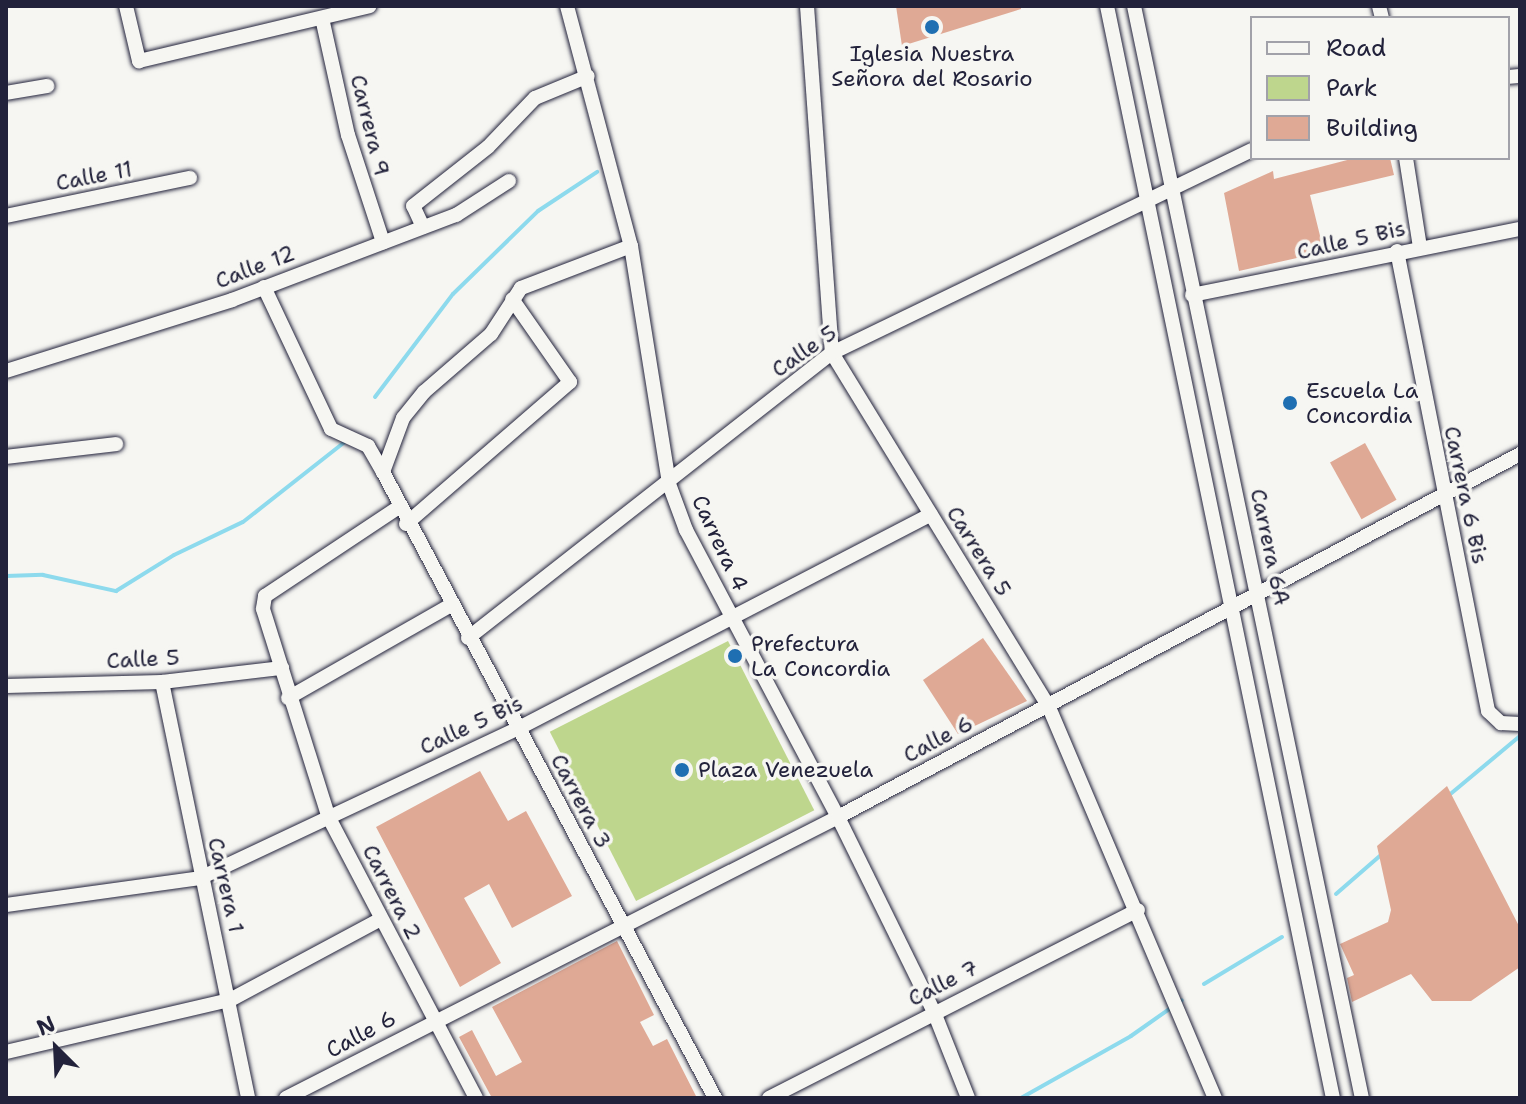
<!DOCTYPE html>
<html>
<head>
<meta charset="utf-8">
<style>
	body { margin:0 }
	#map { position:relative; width:1526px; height:1104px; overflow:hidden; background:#f6f6f2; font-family:"Shantell Sans",sans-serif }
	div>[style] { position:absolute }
	.green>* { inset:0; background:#bed68d; transform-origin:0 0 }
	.stream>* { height:4px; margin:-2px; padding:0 2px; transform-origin:2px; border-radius:2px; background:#8ddaed }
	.building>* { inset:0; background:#dfa995; transform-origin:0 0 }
	.roads { filter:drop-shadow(0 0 2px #22223b) drop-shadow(0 0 2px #22223b) }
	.minor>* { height:14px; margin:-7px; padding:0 7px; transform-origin:7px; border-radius:7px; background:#f6f6f2 }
	.dots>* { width:22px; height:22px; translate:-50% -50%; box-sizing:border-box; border:4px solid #f6f6f2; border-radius:50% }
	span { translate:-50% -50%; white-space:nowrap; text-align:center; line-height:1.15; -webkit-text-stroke:7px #f6f6f2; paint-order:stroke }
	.poi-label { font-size:22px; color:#22223b }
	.left { translate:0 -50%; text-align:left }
	.street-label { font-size:22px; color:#22223b }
	.frame { position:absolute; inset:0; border:8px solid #22223b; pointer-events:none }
	.legend { position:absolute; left:1250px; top:16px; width:260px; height:144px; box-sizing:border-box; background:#f6f6f2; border:2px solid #a1a1a9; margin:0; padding:10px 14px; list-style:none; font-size:24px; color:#22223b }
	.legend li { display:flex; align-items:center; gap:16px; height:40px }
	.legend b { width:40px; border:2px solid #a1a1a9 }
	.north { position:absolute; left:16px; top:1008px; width:80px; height:80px; -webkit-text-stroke:6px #f6f6f2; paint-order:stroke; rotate:336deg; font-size:22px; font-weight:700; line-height:32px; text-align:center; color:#22223b }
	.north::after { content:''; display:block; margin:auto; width:28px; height:36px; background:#22223b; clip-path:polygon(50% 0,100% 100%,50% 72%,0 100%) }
</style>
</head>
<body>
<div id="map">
	<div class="green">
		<div style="left:728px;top:641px;width:190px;height:200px;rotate:63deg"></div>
	</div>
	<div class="stream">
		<div style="left:375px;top:397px;width:129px;rotate:-52.9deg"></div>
		<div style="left:453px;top:294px;width:119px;rotate:-44.3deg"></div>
		<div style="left:538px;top:211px;width:71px;rotate:-33.5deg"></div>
		<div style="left:6px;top:576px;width:37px;rotate:-2deg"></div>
		<div style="left:43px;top:575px;width:75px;rotate:12.4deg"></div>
		<div style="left:116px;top:591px;width:68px;rotate:-31.8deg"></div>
		<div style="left:174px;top:555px;width:76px;rotate:-25.6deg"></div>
		<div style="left:243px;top:522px;width:131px;rotate:-38.2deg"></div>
		<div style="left:1448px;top:796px;width:94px;rotate:-39.8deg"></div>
		<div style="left:1336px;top:894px;width:61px;rotate:-41deg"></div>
		<div style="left:1204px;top:984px;width:91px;rotate:-31.1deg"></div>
		<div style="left:1021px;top:1098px;width:126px;rotate:-29.4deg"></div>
		<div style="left:1131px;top:1036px;width:62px;rotate:-35.2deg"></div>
	</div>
	<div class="building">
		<div style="clip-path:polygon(896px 6px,1021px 6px,1021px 9px,902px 46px)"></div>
		<div style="clip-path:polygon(1355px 158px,1390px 158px,1394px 175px,1310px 195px,1324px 252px,1239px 271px,1224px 193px,1273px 171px,1274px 179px)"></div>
		<div style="left:1365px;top:443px;width:65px;height:40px;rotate:61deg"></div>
		<div style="clip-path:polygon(983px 638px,1027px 701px,958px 734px,923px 680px)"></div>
		<div style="clip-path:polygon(480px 771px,508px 821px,526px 811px,572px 896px,512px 928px,489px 884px,464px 898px,501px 963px,460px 987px,376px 827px)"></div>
		<div style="clip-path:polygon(1447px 786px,1520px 928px,1520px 967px,1471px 1001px,1432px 1001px,1411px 974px,1352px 1002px,1347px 978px,1354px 975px,1340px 944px,1388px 922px,1391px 910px,1377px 846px)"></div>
		<div style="clip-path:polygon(617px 941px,654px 1015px,640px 1022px,653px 1046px,667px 1039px,697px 1098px,492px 1098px,459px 1037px,472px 1030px,496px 1076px,522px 1062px,492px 1007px)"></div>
	</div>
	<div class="roads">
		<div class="minor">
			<div style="left:126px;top:6px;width:57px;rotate:76.7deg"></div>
			<div style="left:139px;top:61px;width:237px;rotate:-13.4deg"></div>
			<div style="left:567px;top:6px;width:248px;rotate:75.1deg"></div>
			<div style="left:631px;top:246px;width:241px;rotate:80.9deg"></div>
			<div style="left:669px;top:484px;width:49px;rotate:69.7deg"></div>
			<div style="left:686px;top:530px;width:325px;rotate:62.1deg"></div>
			<div style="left:838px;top:817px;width:217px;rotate:63.8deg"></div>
			<div style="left:934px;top:1012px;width:92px;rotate:68.4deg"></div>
			<div style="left:807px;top:6px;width:348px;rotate:85.9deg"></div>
			<div style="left:832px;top:353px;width:413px;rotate:58.5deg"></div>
			<div style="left:1048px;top:705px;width:427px;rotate:67deg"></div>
			<div style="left:1107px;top:6px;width:1115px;rotate:78.31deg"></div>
			<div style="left:1134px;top:6px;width:1116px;rotate:78.21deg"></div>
			<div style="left:1379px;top:6px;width:12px;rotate:76deg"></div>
			<div style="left:322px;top:18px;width:120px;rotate:77.5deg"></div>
			<div style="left:348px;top:135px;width:113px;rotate:71.9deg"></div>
			<div style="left:1508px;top:77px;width:12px;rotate:-5deg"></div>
			<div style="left:6px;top:93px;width:42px;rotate:-9.7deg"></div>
			<div style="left:1406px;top:158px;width:90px;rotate:81.1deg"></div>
			<div style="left:6px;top:216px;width:188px;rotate:-11.7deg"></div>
			<div style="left:423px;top:227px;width:23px;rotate:-115deg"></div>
			<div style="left:413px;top:206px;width:95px;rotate:-38.2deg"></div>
			<div style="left:488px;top:147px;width:68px;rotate:-46.2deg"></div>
			<div style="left:535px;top:98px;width:57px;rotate:-22.5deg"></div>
			<div style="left:631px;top:246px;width:118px;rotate:159.1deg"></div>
			<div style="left:521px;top:288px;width:55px;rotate:123.1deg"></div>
			<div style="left:491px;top:334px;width:89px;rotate:139.1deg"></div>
			<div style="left:424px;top:392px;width:33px;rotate:129deg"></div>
			<div style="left:403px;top:418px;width:58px;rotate:110.3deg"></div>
			<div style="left:383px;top:472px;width:709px;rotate:62.06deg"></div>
			<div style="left:1397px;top:251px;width:469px;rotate:78.8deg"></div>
			<div style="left:1488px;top:711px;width:18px;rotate:43deg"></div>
			<div style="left:1501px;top:723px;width:19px;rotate:3deg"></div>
			<div style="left:264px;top:287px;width:157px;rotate:64.7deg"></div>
			<div style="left:331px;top:429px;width:41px;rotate:24.7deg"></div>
			<div style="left:368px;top:446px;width:30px;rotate:60deg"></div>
			<div style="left:1192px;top:295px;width:335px;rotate:-11.4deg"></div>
			<div style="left:6px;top:371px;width:237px;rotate:-17.4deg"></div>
			<div style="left:232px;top:300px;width:240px;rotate:-20.8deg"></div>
			<div style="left:456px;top:215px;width:63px;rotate:-32.7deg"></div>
			<div style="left:6px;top:457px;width:111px;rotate:-6.7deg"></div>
			<div style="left:399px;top:507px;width:161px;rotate:146.4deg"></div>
			<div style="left:265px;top:596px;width:13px;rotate:99deg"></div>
			<div style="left:263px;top:609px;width:219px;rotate:72.5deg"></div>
			<div style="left:329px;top:818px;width:316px;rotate:62.3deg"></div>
			<div style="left:406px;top:524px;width:217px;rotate:-40.9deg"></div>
			<div style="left:570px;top:382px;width:101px;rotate:-124.9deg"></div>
			<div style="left:468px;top:638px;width:462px;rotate:-38.1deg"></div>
			<div style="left:832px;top:353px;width:466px;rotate:-25.8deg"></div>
			<div style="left:162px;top:682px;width:425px;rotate:78.3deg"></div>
			<div style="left:6px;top:686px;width:156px;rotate:-1.5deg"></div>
			<div style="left:162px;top:682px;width:121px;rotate:-6.7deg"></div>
			<div style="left:288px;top:698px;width:188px;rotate:-29.7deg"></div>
			<div style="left:6px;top:905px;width:196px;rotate:-7.9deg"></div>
			<div style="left:200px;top:878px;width:350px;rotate:-25.2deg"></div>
			<div style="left:517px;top:729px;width:466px;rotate:-27.4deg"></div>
			<div style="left:6px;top:1052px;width:230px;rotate:-13.1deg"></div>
			<div style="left:230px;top:1000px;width:171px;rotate:-28.2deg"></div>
			<div style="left:286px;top:1098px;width:619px;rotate:-26.98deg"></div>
			<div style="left:838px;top:817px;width:773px;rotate:-28.02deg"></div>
			<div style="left:769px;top:1098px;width:414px;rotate:-27deg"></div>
		</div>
	</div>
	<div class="dots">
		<div style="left:932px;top:27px;background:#1f6fb2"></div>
		<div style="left:1290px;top:403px;background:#1f6fb2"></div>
		<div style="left:735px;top:656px;background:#1f6fb2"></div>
		<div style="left:682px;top:770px;background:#1f6fb2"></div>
	</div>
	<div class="poi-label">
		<span style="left:932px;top:66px">Iglesia Nuestra<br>Señora del Rosario</span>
		<span class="left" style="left:1306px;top:403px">Escuela La<br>Concordia</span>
		<span class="left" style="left:751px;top:656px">Prefectura<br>La Concordia</span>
		<span class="left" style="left:698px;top:770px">Plaza Venezuela</span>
	</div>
	<div class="street-label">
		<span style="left:370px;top:125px;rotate:76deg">Carrera 9</span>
		<span style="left:94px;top:176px;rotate:-11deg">Calle 11</span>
		<span style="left:1351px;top:240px;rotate:-13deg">Calle 5 Bis</span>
		<span style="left:255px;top:267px;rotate:-21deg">Calle 12</span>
		<span style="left:804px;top:351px;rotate:-35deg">Calle 5</span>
		<span style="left:1466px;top:495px;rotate:78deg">Carrera 6 Bis</span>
		<span style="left:720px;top:543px;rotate:65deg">Carrera 4</span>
		<span style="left:1270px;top:547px;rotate:78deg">Carrera 6A</span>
		<span style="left:979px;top:551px;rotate:58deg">Carrera 5</span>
		<span style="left:143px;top:659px;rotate:-3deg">Calle 5</span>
		<span style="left:471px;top:725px;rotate:-25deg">Calle 5 Bis</span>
		<span style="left:938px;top:739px;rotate:-28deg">Calle 6</span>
		<span style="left:581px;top:801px;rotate:62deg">Carrera 3</span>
		<span style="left:226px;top:885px;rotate:77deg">Carrera 1</span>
		<span style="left:392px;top:892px;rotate:63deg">Carrera 2</span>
		<span style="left:943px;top:983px;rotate:-27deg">Calle 7</span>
		<span style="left:361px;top:1034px;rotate:-28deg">Calle 6</span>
	</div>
	<div class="frame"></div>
	<ul class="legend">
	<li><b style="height:10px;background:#f6f6f2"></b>Road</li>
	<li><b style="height:22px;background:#bed68d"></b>Park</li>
	<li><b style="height:22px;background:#dfa995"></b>Building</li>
	</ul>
	<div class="north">N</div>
</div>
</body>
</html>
